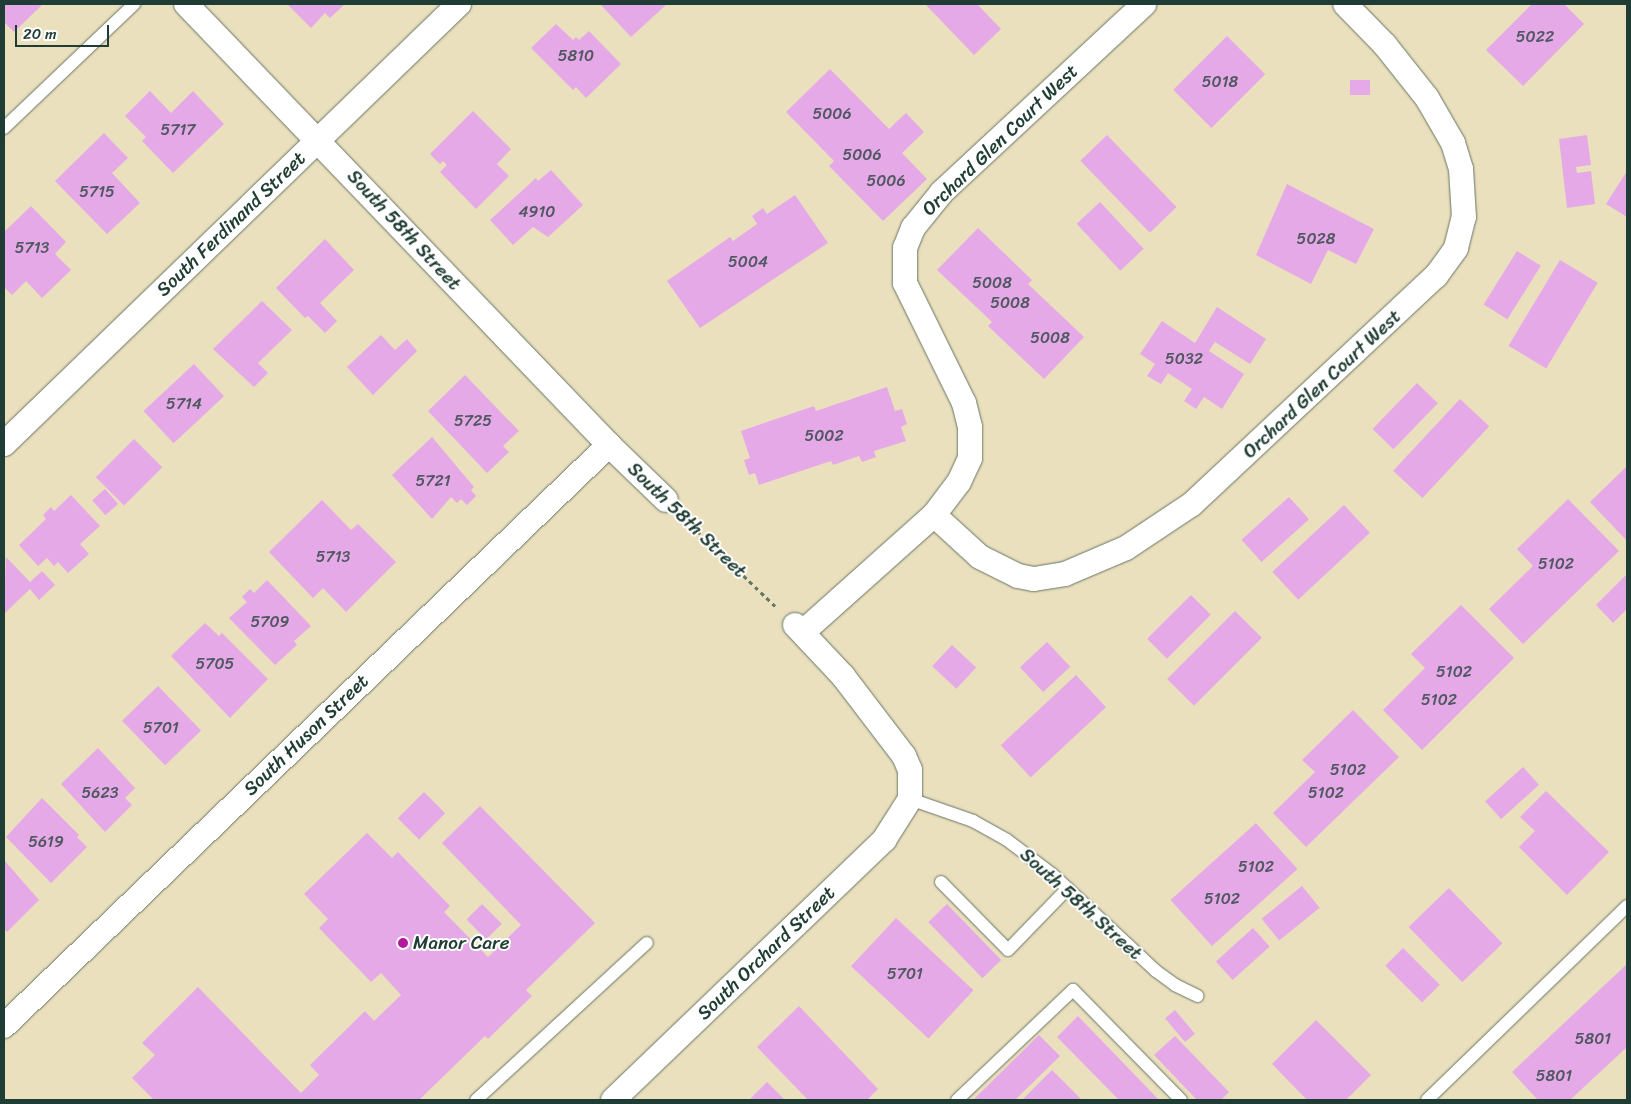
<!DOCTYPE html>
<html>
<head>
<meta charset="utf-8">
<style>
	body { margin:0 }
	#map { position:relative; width:1631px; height:1104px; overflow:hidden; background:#ebe0be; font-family:Sriracha,sans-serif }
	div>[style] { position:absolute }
	.building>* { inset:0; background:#e5a9e7; transform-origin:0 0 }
	.path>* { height:3px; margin-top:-1.5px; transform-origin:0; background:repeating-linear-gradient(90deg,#667664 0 4px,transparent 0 8px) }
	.roads { filter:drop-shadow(0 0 1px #667664) drop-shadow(0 0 1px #667664) }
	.lane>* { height:12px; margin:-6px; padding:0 6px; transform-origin:6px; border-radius:6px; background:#fff }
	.street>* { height:24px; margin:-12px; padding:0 12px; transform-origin:12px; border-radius:12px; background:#fff }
	.dots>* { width:14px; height:14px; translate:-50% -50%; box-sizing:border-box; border:2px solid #fff; border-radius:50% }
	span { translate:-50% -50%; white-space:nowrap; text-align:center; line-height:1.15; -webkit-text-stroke:4px #fff; paint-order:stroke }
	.number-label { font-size:16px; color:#505861 }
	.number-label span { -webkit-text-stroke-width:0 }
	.street-label { font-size:19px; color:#1f3d34 }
	.poi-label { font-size:19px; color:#1f3d34 }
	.left { translate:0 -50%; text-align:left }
	.frame { position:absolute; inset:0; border:5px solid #1f3d34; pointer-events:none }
	.scale { position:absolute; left:15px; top:25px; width:94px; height:22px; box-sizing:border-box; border:2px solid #1f3d34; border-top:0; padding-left:6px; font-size:15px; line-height:18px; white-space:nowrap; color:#1f3d34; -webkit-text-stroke:4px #fff; paint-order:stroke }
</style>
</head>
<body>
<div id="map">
	<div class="building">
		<div style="clip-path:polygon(4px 4px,43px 4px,14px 32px,4px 22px)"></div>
		<div style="clip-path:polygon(287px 4px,345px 4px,330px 18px,325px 13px,311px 28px)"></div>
		<div style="clip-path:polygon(600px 4px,667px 4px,631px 37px)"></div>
		<div style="clip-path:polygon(925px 4px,977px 4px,1001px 29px,974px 55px)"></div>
		<div style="clip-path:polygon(1532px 4px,1564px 4px,1584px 24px,1523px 86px,1486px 50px)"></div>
		<div style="clip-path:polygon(556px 24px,573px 40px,576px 37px,579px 40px,589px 31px,621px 64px,586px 98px,576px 87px,573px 90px,531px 48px)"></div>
		<div style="left:1227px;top:36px;width:54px;height:76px;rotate:45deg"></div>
		<div style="clip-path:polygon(830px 69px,889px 129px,906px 113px,924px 132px,902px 153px,927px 179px,883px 221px,829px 166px,834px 161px,786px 112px)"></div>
		<div style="left:1350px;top:80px;width:20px;height:15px"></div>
		<div style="clip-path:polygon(150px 91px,171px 113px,193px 91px,224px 124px,173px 173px,142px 141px,146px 137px,125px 116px)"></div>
		<div style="clip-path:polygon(473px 111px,511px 149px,497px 164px,509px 176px,476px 209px,440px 172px,447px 165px,443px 161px,440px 164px,430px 154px)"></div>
		<div style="clip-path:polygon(104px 133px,128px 158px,112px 173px,140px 203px,107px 234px,55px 181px)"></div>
		<div style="left:1107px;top:135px;width:100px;height:37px;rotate:46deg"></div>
		<div style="clip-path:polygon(1587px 135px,1591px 165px,1576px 167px,1577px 173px,1591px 171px,1595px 204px,1567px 208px,1559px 139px)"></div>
		<div style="clip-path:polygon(551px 170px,583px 205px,548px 237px,533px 227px,513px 245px,490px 220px,536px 178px,538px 181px)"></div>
		<div style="clip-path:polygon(1627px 171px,1627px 217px,1606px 204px)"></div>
		<div style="clip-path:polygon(1287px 184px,1374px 229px,1356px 264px,1328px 250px,1311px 284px,1256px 255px)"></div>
		<div style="clip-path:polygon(795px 195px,828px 243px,700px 328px,667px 281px,730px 237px,733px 241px,757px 224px,752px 216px,763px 208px,767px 214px)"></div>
		<div style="left:1100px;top:202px;width:64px;height:32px;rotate:47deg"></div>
		<div style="clip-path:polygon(31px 206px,66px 242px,55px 254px,71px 270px,42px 298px,26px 281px,12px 295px,4px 287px,4px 232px)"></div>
		<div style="clip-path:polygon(978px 228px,1032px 280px,1028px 284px,1084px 337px,1044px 379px,988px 326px,992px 322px,937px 270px)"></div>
		<div style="clip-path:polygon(325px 239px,354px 270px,320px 303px,337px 321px,325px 333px,308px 316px,305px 318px,276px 288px)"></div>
		<div style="left:1517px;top:251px;width:28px;height:63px;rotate:32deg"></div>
		<div style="left:1560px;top:260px;width:44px;height:100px;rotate:31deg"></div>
		<div style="clip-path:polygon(262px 301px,292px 330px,258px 363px,268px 373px,254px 387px,213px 349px)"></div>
		<div style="clip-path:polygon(1217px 307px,1266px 339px,1250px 364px,1215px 342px,1209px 351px,1244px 374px,1222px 409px,1204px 397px,1196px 409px,1184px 401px,1192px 389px,1168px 373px,1161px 384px,1147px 376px,1155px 364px,1140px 354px,1162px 321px,1195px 343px)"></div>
		<div style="clip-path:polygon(381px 335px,395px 350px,407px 339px,417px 351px,373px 395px,347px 367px)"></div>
		<div style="left:194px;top:364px;width:44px;height:69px;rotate:47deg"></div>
		<div style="clip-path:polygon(465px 375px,519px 431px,503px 446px,509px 452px,487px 473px,428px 411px)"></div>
		<div style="left:1417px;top:383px;width:29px;height:64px;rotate:44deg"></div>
		<div style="clip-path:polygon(887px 387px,895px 411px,902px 409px,907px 424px,901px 427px,906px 441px,874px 451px,876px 457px,862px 462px,859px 456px,833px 465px,831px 461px,759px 485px,755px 473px,749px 475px,744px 460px,750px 458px,741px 431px,814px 406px,816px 411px)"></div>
		<div style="left:1460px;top:399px;width:40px;height:98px;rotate:43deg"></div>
		<div style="clip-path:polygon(432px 437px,474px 487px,471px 490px,476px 496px,467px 505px,461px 499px,457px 503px,451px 497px,432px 519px,392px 475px)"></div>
		<div style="left:134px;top:439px;width:40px;height:54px;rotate:45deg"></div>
		<div style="clip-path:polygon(1627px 466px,1627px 541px,1590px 502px)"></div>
		<div style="left:105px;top:489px;width:20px;height:17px;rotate:49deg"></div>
		<div style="clip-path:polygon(71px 495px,100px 526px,80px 544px,89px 554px,68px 573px,58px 562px,54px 566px,47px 558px,38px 566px,19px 545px,46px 519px,43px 515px,51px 507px,54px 511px)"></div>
		<div style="left:1289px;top:497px;width:30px;height:64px;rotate:48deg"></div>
		<div style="clip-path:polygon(1568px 499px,1619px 551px,1523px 644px,1489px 609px,1533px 566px,1517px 549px)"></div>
		<div style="clip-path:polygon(322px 500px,351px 530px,358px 524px,396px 562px,346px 612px,323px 588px,313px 598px,269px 552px)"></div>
		<div style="left:1344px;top:505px;width:38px;height:98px;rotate:47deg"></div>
		<div style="clip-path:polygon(6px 557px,30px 582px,42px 571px,55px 585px,39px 600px,30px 589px,4px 614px)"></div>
		<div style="clip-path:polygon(1627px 574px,1627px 609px,1613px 623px,1596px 605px)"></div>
		<div style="clip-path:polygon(267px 580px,311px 626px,294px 641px,297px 645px,275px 665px,229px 618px,247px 602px,242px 597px,250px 589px,254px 593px)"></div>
		<div style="left:1191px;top:595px;width:28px;height:62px;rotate:45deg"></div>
		<div style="clip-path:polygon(1461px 605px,1514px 658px,1422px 750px,1383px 710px,1425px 668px,1411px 654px)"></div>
		<div style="left:1235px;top:611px;width:38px;height:96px;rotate:45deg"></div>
		<div style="clip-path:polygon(205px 623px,219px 636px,222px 633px,268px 679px,230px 718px,171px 656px)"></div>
		<div style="left:1047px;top:642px;width:34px;height:37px;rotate:47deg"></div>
		<div style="left:952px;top:645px;width:33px;height:29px;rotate:43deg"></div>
		<div style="left:1076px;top:675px;width:44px;height:103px;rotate:47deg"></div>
		<div style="left:158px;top:686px;width:62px;height:50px;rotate:46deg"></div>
		<div style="clip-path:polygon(1353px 710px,1399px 757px,1306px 847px,1273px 813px,1315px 772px,1302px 760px)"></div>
		<div style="clip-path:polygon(98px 748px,135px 788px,125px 798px,132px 805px,105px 832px,61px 784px)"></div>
		<div style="left:1523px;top:767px;width:24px;height:51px;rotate:48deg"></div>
		<div style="clip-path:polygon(1546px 791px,1609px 852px,1567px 895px,1519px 847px,1535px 831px,1520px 817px)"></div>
		<div style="left:424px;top:792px;width:30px;height:37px;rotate:45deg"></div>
		<div style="clip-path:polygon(42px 798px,79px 835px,77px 837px,87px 847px,51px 883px,6px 837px)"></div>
		<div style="clip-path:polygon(480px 806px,595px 923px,526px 990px,532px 996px,488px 1039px,485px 1036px,419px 1100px,154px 1100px,132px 1078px,155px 1055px,142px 1043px,198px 987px,301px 1093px,319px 1075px,310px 1065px,365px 1011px,374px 1021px,401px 995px,381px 973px,371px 982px,319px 928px,328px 919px,304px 894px,367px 833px,392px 858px,398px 852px,450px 906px,444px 912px,488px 957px,521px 925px,442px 843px)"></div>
		<div style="left:1256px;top:823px;width:62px;height:115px;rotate:48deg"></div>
		<div style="clip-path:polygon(4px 860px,39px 900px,7px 932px,4px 929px)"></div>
		<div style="left:1302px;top:886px;width:28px;height:52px;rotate:51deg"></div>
		<div style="left:1449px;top:888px;width:77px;height:56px;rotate:46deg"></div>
		<div style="left:482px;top:904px;width:28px;height:22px;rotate:45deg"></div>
		<div style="left:947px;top:904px;width:78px;height:26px;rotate:46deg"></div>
		<div style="left:896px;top:918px;width:106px;height:66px;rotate:43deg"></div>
		<div style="left:1253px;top:928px;width:25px;height:50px;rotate:48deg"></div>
		<div style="left:1403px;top:948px;width:52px;height:25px;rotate:45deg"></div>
		<div style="clip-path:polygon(1627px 964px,1627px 1047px,1570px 1100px,1538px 1100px,1512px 1072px)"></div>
		<div style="clip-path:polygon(799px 1006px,878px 1089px,867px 1100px,808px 1100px,757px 1047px)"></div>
		<div style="left:1175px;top:1010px;width:31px;height:13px;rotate:50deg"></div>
		<div style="clip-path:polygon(1078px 1016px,1159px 1100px,1119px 1100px,1057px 1037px)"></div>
		<div style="clip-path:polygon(1316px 1020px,1371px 1075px,1346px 1100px,1307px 1100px,1272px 1064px)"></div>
		<div style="clip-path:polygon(1039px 1035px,1060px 1056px,1015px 1100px,973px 1100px)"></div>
		<div style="clip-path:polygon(1175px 1036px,1229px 1092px,1221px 1100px,1197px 1100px,1154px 1055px)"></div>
		<div style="clip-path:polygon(1052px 1070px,1082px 1100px,1022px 1100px)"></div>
		<div style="clip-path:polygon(767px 1082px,785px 1100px,749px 1100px)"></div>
	</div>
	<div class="path">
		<div style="left:686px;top:520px;width:124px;rotate:44deg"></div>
	</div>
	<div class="roads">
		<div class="lane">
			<div style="left:4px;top:128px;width:180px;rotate:-43.6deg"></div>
			<div style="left:910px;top:799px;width:67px;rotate:19.2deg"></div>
			<div style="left:973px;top:821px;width:39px;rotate:29deg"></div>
			<div style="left:1007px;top:840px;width:56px;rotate:37.1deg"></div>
			<div style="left:1052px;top:874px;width:142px;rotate:43deg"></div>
			<div style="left:1156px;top:971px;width:24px;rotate:36deg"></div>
			<div style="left:1175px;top:985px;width:25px;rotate:26deg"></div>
			<div style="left:941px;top:882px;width:95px;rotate:45.4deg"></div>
			<div style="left:1008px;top:950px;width:86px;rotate:-45.9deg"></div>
			<div style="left:476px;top:1100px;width:232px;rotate:-42.6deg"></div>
			<div style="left:957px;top:1100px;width:160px;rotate:-43.5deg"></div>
			<div style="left:1073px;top:990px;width:154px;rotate:45.5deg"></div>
			<div style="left:1427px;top:1100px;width:279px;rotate:-44.1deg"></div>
		</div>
		<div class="street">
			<div style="left:186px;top:4px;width:611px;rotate:46.19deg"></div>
			<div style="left:609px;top:445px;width:79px;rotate:44deg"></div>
			<div style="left:4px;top:444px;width:633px;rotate:-44.04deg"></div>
			<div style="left:934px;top:515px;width:62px;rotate:42.4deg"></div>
			<div style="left:980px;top:557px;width:42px;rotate:26.6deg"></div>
			<div style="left:1018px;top:576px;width:16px;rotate:11deg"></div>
			<div style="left:1034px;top:579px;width:31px;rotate:-9deg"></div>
			<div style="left:1065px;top:574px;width:66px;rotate:-23.1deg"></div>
			<div style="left:1126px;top:548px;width:79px;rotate:-33.7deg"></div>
			<div style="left:1192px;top:504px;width:334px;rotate:-43.1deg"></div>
			<div style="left:1436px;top:276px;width:34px;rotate:-54deg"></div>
			<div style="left:1456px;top:248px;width:32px;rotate:-76deg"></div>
			<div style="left:1464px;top:217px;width:48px;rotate:-93.6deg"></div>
			<div style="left:1461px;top:169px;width:27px;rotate:-107deg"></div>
			<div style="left:1453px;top:143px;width:52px;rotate:-120deg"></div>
			<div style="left:1427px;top:98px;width:68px;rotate:-128.4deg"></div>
			<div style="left:1385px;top:45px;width:57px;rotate:-134.3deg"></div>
			<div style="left:803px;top:632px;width:176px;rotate:-41.8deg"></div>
			<div style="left:934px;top:515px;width:41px;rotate:-52.9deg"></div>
			<div style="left:959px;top:482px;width:26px;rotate:-65deg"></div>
			<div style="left:970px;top:458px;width:31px;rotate:-90deg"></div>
			<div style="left:970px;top:427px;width:25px;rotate:-104deg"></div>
			<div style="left:964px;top:403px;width:134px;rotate:-116.2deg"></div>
			<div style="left:905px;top:283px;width:35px;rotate:-90deg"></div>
			<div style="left:905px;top:248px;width:22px;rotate:-68deg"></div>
			<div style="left:913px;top:228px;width:46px;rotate:-51.1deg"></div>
			<div style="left:942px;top:192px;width:276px;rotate:-42.9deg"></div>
			<div style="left:4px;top:1026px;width:839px;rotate:-43.84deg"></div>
			<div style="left:613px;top:1100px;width:376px;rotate:-43.8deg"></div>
			<div style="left:884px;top:840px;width:49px;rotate:-57.6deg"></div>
			<div style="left:910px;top:799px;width:29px;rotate:-90deg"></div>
			<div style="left:910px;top:770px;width:15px;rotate:-113deg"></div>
			<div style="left:904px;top:756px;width:101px;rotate:-127.3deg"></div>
			<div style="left:843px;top:676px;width:70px;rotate:-133.3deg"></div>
		</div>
	</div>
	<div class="dots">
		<div style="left:403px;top:943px;background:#b5179e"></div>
	</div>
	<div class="number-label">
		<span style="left:1535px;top:37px">5022</span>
		<span style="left:576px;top:56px">5810</span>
		<span style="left:1220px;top:82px">5018</span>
		<span style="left:832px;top:114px">5006</span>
		<span style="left:178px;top:130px">5717</span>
		<span style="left:862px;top:155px">5006</span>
		<span style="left:886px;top:181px">5006</span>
		<span style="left:97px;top:192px">5715</span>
		<span style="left:537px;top:212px">4910</span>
		<span style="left:1316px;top:239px">5028</span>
		<span style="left:32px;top:248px">5713</span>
		<span style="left:748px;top:262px">5004</span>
		<span style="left:992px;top:283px">5008</span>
		<span style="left:1010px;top:303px">5008</span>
		<span style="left:1050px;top:338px">5008</span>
		<span style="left:1184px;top:359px">5032</span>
		<span style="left:184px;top:404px">5714</span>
		<span style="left:473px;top:421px">5725</span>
		<span style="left:824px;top:436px">5002</span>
		<span style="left:433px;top:481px">5721</span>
		<span style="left:333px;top:557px">5713</span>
		<span style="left:1556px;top:564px">5102</span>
		<span style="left:270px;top:622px">5709</span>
		<span style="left:215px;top:664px">5705</span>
		<span style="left:1454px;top:672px">5102</span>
		<span style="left:1439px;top:700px">5102</span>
		<span style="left:161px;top:728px">5701</span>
		<span style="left:1348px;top:770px">5102</span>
		<span style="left:100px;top:793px">5623</span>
		<span style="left:1326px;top:793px">5102</span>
		<span style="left:46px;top:842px">5619</span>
		<span style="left:1256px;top:867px">5102</span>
		<span style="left:1222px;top:899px">5102</span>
		<span style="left:905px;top:974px">5701</span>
		<span style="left:1593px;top:1039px">5801</span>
		<span style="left:1554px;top:1076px">5801</span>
	</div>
	<div class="street-label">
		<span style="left:1000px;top:140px;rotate:-44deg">Orchard Glen Court West</span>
		<span style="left:231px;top:224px;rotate:-44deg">South Ferdinand Street</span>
		<span style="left:404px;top:230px;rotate:47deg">South 58th Street</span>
		<span style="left:1322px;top:384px;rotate:-43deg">Orchard Glen Court West</span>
		<span style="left:687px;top:520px;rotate:44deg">South 58th Street</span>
		<span style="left:306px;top:735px;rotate:-44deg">South Huson Street</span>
		<span style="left:1081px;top:904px;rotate:42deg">South 58th Street</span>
		<span style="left:766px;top:953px;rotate:-44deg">South Orchard Street</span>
	</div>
	<div class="poi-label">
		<span class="left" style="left:413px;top:943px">Manor Care</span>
	</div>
	<div class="frame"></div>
	<div class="scale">20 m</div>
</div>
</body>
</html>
